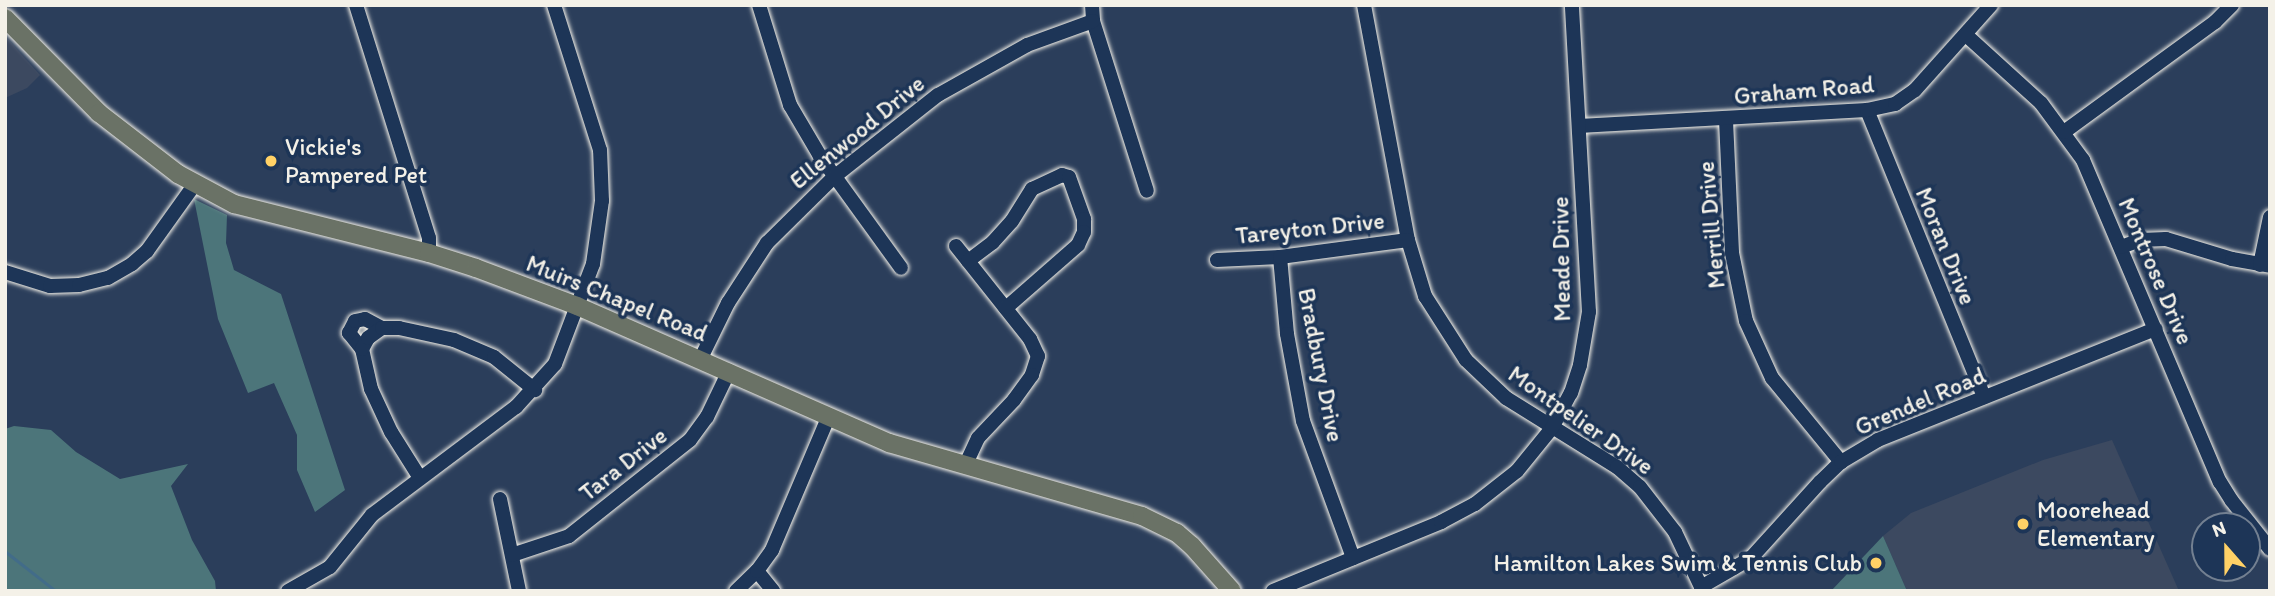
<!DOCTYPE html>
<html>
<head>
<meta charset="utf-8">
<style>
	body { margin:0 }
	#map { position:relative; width:2275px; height:596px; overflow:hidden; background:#2b3e5b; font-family:Itim,sans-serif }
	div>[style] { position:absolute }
	.built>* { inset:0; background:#3c4960 }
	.green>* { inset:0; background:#4c757a }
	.stream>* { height:2.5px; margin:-1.25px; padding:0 1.25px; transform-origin:1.25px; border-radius:1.25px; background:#426c89 }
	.roads { filter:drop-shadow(0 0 2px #f4f1e8) drop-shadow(0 0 2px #f4f1e8) }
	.minor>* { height:14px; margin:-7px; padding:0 7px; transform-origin:7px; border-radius:7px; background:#1d3557 }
	.major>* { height:18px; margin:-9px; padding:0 9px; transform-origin:9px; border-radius:9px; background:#6a7266 }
	.dots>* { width:19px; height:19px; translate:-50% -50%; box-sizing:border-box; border:4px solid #1d3557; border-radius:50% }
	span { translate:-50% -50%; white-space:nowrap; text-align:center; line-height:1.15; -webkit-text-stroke:7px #1d3557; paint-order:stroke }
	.street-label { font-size:24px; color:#f4f1e8 }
	.poi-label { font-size:24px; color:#f4f1e8 }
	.left { translate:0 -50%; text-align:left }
	.right { translate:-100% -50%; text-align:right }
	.frame { position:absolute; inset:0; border:7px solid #f4f1e8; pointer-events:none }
	.north { position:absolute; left:2191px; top:512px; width:70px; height:70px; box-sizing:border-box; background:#1d3557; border:2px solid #738091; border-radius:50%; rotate:339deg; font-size:19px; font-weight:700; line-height:28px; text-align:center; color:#f4f1e8 }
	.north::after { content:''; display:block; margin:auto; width:24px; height:32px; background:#ffd166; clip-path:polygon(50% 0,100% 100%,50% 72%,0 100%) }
</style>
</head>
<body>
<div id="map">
	<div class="built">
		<div style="clip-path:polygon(5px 36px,40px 75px,27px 88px,5px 98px)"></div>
		<div style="clip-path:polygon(2112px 440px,2179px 591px,1907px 591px,1883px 536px,1911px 513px,2043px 460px)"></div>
	</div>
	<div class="green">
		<div style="clip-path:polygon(194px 199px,227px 215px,226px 243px,234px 270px,281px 294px,345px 490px,315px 512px,297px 470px,297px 435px,274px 383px,248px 393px,218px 319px)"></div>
		<div style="clip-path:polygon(14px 426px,51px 430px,76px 452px,120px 479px,188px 464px,171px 486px,192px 540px,215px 581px,216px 591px,5px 591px,5px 429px)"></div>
		<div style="clip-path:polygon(1883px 536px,1907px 591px,1831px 591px)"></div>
	</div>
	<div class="stream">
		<div style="left:5px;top:551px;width:65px;rotate:38.1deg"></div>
	</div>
	<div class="roads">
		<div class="minor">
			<div style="left:356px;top:5px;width:244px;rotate:72.6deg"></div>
			<div style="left:429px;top:238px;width:15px;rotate:90deg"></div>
			<div style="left:759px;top:5px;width:105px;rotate:72.8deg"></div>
			<div style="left:790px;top:105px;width:59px;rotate:59.5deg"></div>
			<div style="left:820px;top:156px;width:138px;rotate:54.1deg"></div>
			<div style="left:1092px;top:5px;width:16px;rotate:86deg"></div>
			<div style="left:1093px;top:21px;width:178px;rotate:72.4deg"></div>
			<div style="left:1364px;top:5px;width:239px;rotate:79.4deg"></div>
			<div style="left:1408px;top:240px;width:59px;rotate:73.1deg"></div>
			<div style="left:1425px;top:296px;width:76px;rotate:57.4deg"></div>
			<div style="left:1466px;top:360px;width:55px;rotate:43.5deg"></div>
			<div style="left:1506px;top:398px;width:131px;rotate:31.9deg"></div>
			<div style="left:1617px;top:467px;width:30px;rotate:41deg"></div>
			<div style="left:1640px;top:487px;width:57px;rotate:52.1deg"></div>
			<div style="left:1675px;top:532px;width:65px;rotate:64.6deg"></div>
			<div style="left:1966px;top:35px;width:101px;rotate:42.2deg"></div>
			<div style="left:2041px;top:103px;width:71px;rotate:53.6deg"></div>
			<div style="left:2083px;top:160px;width:350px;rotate:67deg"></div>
			<div style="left:2220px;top:482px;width:22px;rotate:58deg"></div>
			<div style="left:2232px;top:501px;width:61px;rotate:51.6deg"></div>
			<div style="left:1867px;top:110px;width:310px;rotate:67.8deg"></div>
			<div style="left:1726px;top:120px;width:133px;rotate:87.4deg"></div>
			<div style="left:1732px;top:253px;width:69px;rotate:78.4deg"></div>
			<div style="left:1746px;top:321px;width:63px;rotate:65.5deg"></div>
			<div style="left:1772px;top:378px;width:109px;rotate:50.6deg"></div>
			<div style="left:1579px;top:126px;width:288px;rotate:-3.2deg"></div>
			<div style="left:1867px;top:110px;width:29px;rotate:-12deg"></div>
			<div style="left:1895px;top:104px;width:24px;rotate:-35deg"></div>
			<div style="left:1915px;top:90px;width:114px;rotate:-48.2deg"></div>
			<div style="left:2064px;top:132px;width:187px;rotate:-36.1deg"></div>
			<div style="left:2215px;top:22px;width:24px;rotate:-45deg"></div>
			<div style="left:956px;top:246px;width:119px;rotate:51.5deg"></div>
			<div style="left:1030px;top:339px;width:19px;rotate:65deg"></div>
			<div style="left:1038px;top:356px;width:20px;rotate:108deg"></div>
			<div style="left:1032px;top:375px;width:31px;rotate:126deg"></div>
			<div style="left:1014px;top:400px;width:52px;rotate:133.5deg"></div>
			<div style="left:978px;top:438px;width:31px;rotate:115deg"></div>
			<div style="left:2121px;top:247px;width:20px;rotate:-20deg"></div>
			<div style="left:2140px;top:240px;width:26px;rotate:-2deg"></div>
			<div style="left:2166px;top:239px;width:69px;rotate:16.9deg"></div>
			<div style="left:2232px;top:259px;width:39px;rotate:10deg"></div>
			<div style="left:1280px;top:257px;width:77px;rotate:84.8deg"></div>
			<div style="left:1287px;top:334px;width:88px;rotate:79.6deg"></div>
			<div style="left:1303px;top:421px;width:146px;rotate:69.9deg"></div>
			<div style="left:1217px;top:260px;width:63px;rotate:-2.7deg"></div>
			<div style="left:1280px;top:257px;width:129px;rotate:-7.6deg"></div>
			<div style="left:968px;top:261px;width:31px;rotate:-37deg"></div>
			<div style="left:993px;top:242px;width:28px;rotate:-48deg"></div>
			<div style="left:1012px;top:221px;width:38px;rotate:-58deg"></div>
			<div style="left:1032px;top:189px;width:33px;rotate:-25deg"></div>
			<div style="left:1062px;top:175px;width:7px;rotate:16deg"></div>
			<div style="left:1069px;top:177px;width:45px;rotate:70.3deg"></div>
			<div style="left:1084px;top:219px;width:13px;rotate:90deg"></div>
			<div style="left:1084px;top:232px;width:14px;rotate:115deg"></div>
			<div style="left:1078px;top:245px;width:96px;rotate:138.8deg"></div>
			<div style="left:2260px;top:265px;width:49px;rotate:-78.2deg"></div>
			<div style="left:5px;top:272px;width:47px;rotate:17.3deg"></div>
			<div style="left:50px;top:286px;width:29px;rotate:-2deg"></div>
			<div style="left:79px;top:285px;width:30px;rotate:-14deg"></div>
			<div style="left:108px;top:278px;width:28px;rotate:-30deg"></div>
			<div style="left:132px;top:264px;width:20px;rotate:-41deg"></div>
			<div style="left:147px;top:251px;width:82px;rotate:-54.4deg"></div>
			<div style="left:362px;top:349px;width:21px;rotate:-129deg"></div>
			<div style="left:349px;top:333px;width:13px;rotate:-63deg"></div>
			<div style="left:355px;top:321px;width:10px;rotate:-11deg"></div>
			<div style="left:365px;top:319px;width:19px;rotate:28deg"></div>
			<div style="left:701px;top:358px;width:61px;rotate:-63.9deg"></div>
			<div style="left:728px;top:303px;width:72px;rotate:-57deg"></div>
			<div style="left:767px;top:243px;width:94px;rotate:-44.6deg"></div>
			<div style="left:834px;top:177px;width:132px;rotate:-38.3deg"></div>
			<div style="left:938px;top:95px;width:102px;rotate:-29.3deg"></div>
			<div style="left:1027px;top:45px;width:70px;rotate:-20deg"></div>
			<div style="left:420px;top:478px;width:54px;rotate:-122.2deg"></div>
			<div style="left:391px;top:432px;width:47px;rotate:-114.9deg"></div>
			<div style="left:371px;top:389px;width:41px;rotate:-102.7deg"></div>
			<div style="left:362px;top:349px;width:13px;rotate:-61deg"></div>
			<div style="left:368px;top:338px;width:17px;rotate:-36deg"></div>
			<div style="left:382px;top:328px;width:17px"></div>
			<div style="left:399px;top:328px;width:56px;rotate:12.3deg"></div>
			<div style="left:454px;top:340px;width:43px;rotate:23deg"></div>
			<div style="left:494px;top:357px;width:53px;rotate:38.8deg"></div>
			<div style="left:500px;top:499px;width:94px;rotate:78.3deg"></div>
			<div style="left:512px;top:555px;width:60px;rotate:-18.4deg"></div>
			<div style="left:569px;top:536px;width:154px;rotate:-38.4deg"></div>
			<div style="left:690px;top:440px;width:29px;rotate:-54deg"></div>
			<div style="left:707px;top:417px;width:51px;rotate:-64.4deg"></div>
			<div style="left:757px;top:571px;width:26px;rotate:51deg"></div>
			<div style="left:1701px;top:587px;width:58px;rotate:-30.1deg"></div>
			<div style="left:1751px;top:558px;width:103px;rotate:-47.8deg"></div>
			<div style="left:1820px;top:482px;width:29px;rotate:-44deg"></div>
			<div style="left:1841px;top:462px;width:43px;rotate:-30.7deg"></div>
			<div style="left:1878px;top:440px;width:299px;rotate:-21.8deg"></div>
			<div style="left:288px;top:591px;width:48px;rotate:-29.7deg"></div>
			<div style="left:330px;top:567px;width:67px;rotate:-51.1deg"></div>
			<div style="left:372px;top:515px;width:180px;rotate:-36.9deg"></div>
			<div style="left:516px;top:407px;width:58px;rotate:-47.8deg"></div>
			<div style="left:555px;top:364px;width:107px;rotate:-69.2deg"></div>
			<div style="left:593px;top:264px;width:64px;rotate:-81.9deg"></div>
			<div style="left:602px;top:201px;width:51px;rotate:-92.2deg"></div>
			<div style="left:600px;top:150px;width:152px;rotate:-107.6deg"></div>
			<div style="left:736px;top:591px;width:29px;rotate:-44deg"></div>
			<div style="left:757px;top:571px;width:26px;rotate:-54deg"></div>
			<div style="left:772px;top:550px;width:146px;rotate:-67deg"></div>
			<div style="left:1273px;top:591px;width:182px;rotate:-22.3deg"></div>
			<div style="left:1441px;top:522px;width:38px;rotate:-28deg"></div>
			<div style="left:1475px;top:504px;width:53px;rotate:-38.2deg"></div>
			<div style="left:1517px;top:471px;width:55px;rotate:-50.9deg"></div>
			<div style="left:1552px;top:428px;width:40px;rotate:-62deg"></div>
			<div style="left:1571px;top:393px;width:29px;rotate:-72deg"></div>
			<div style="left:1580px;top:365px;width:54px;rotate:-80.4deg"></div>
			<div style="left:1589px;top:312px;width:307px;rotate:-93.2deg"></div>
		</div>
		<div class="major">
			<div style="left:5px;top:18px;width:134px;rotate:45.3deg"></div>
			<div style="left:99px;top:113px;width:100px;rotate:37.7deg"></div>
			<div style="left:178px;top:174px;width:64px;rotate:28.2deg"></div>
			<div style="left:234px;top:204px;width:201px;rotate:14.1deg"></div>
			<div style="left:429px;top:253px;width:49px;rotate:17.7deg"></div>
			<div style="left:476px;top:268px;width:108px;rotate:20.6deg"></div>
			<div style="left:577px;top:306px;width:341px;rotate:23.7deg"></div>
			<div style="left:889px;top:443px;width:263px;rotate:16.1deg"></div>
			<div style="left:1142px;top:516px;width:39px;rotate:26deg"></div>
			<div style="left:1177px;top:533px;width:20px;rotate:41deg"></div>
			<div style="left:1192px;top:546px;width:60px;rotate:48.4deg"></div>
		</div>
	</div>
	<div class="dots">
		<div style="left:271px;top:161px;background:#ffd166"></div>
		<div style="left:2023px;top:524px;background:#ffd166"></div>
		<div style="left:1876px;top:563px;background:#ffd166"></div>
	</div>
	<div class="street-label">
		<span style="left:1804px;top:90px;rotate:-5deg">Graham Road</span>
		<span style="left:857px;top:132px;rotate:-39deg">Ellenwood Drive</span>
		<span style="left:1711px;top:225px;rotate:-95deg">Merrill Drive</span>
		<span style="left:1310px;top:228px;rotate:-6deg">Tareyton Drive</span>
		<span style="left:1946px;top:246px;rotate:68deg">Moran Drive</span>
		<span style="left:1561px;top:259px;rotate:-91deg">Meade Drive</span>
		<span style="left:2156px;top:271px;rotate:67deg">Montrose Drive</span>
		<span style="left:617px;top:298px;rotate:22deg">Muirs Chapel Road</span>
		<span style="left:1321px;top:365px;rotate:79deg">Bradbury Drive</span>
		<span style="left:1920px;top:401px;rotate:-23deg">Grendel Road</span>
		<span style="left:1581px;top:420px;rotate:35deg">Montpelier Drive</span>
		<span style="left:623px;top:464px;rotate:-38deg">Tara Drive</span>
	</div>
	<div class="poi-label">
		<span class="left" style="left:285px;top:161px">Vickie's<br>Pampered Pet</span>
		<span class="left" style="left:2037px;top:524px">Moorehead<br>Elementary</span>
		<span class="right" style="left:1862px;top:563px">Hamilton Lakes Swim &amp; Tennis Club</span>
	</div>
	<div class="frame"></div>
	<div class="north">N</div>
</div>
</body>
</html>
